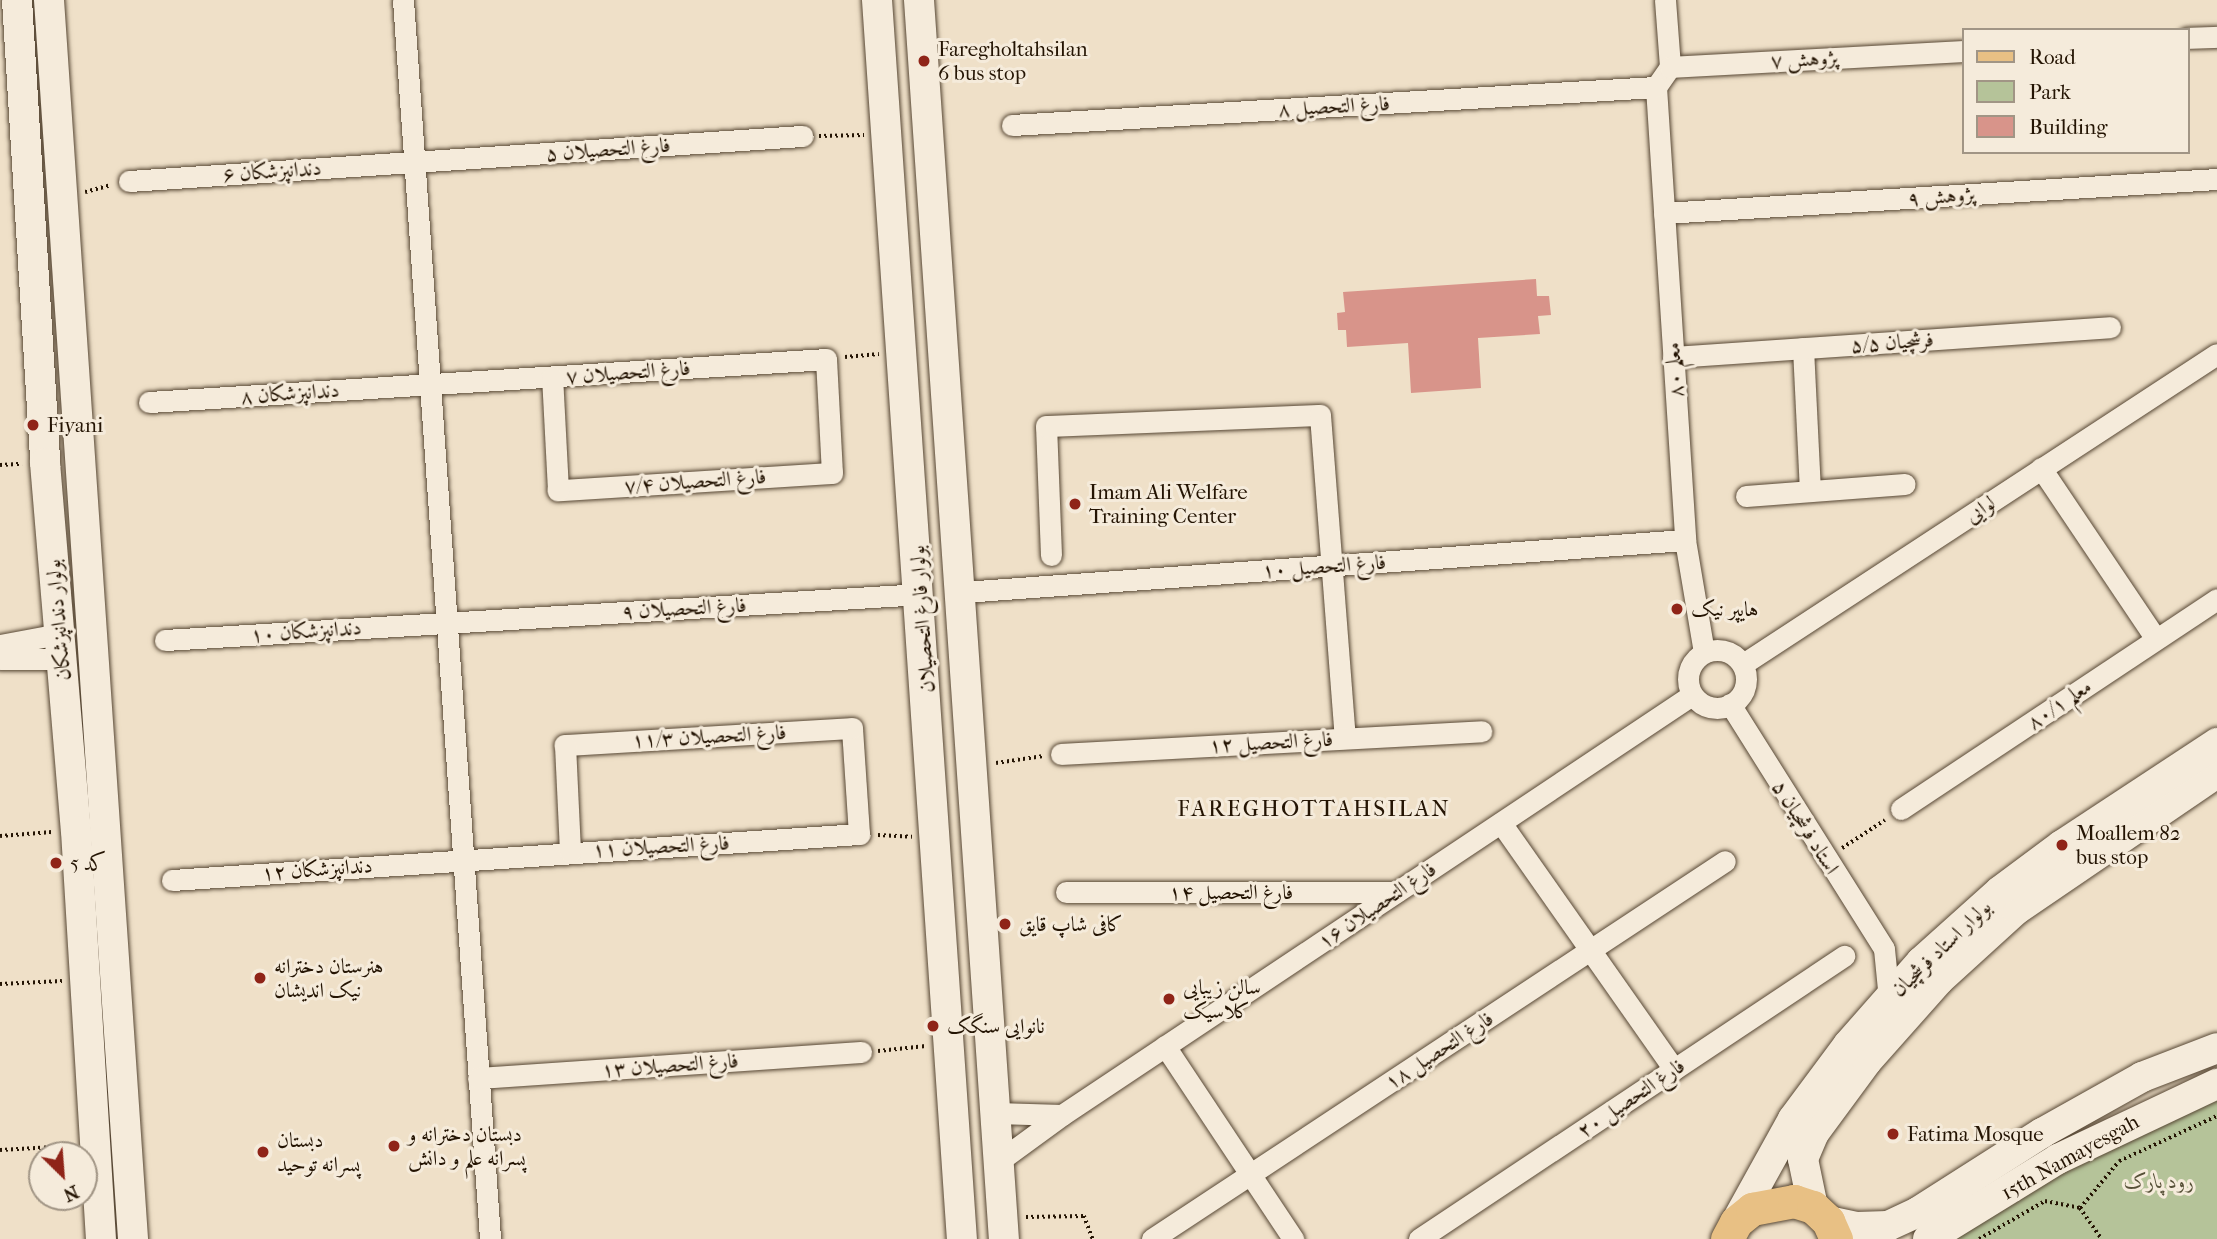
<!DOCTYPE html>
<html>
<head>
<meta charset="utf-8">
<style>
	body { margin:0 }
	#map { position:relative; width:2217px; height:1239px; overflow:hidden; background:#efe0c8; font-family:"IM FELL French Canon",Amiri,serif }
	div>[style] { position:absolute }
	.green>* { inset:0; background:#b5c399 }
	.building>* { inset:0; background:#d8948a }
	.path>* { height:3.5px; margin-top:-1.75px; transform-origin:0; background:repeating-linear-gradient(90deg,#241403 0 2px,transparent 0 5.5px) }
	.roads { filter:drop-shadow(0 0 2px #574734) drop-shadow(0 0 2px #574734) }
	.street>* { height:21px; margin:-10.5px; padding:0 10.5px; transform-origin:10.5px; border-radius:10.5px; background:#f5ebdb }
	.street>.ring { margin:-10.5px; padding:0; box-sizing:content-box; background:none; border:21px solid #f5ebdb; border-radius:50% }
	.secondary>* { height:30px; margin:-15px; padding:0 15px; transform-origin:15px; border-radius:15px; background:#f5ebdb }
	.primary>* { height:33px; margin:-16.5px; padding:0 16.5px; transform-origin:16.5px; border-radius:16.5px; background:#e8c084 }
	.dots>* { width:19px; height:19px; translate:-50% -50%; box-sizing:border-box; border:4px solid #f5ebdb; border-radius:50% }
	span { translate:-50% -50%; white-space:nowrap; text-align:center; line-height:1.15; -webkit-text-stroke:6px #f5ebdb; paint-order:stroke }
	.poi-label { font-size:21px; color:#241403 }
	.left { translate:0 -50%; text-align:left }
	.street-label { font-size:21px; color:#241403 }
	.park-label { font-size:21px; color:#575138; font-style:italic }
	.neighbourhood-label { font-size:23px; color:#241403; letter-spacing:2px }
	.legend { position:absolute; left:1962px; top:28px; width:228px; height:126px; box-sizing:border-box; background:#f5ebdb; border:2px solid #a19585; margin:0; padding:9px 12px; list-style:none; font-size:21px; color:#241403 }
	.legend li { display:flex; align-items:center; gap:14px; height:35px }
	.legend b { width:35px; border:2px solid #a19585 }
	.north { position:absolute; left:28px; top:1141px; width:70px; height:70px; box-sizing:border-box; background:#f5ebdb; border:2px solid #a19585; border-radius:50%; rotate:155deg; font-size:19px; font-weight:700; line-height:28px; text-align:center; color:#241403 }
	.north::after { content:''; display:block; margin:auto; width:24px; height:32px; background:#8f2418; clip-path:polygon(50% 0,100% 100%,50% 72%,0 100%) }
</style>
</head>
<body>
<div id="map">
	<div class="green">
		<div style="clip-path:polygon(2217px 1094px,2217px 1239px,1944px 1239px,2154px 1119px)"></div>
	</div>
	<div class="building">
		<div style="clip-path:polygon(1536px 279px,1537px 296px,1549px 296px,1551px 315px,1538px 316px,1540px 334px,1478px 338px,1481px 388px,1411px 393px,1408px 343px,1347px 347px,1346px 330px,1338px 330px,1337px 313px,1345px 312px,1343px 292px)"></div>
	</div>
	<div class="path">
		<div style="left:819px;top:136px;width:45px;rotate:-1.3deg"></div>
		<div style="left:85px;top:192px;width:27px;rotate:-15deg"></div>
		<div style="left:845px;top:357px;width:34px;rotate:-5deg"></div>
		<div style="left:0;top:465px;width:22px;rotate:-3deg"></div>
		<div style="left:996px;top:763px;width:48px;rotate:-8.5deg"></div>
		<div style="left:878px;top:835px;width:34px;rotate:3deg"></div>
		<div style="left:0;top:836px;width:52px;rotate:-4.4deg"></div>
		<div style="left:1842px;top:848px;width:51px;rotate:-33.1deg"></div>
		<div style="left:0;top:984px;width:62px;rotate:-2.8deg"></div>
		<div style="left:878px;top:1051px;width:48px;rotate:-5.9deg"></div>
		<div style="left:0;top:1150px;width:72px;rotate:-3.2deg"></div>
		<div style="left:2080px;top:1208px;width:38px;rotate:55deg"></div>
		<div style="left:1026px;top:1217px;width:58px;rotate:-1deg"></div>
		<div style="left:1084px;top:1216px;width:25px;rotate:69deg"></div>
		<div style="left:1979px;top:1239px;width:76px;rotate:-29.9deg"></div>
		<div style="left:2045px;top:1201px;width:36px;rotate:11deg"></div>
		<div style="left:2080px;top:1208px;width:61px;rotate:-50.3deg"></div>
		<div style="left:2119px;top:1161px;width:108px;rotate:-24.7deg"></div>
	</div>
	<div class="roads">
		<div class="street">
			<div style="left:403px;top:0;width:1242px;rotate:85.98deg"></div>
			<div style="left:1665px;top:0;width:67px;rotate:85.7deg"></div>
			<div style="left:2187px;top:38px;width:30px;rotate:-2deg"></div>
			<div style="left:1656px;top:87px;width:454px;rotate:86.3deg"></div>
			<div style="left:1685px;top:540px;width:114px;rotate:80.4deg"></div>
			<div style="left:1656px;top:87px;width:24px;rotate:-55deg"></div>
			<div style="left:1670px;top:67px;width:293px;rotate:-3.1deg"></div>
			<div style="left:1012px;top:125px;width:645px;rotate:-3.38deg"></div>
			<div style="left:129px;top:181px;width:675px;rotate:-3.83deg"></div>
			<div style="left:1664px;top:213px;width:554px;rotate:-3.52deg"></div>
			<div style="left:1803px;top:348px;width:143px;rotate:87.2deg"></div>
			<div style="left:1673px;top:357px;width:438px;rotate:-3.9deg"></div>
			<div style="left:149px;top:402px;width:678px;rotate:-3.63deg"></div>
			<div style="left:826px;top:359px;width:114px;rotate:87deg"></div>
			<div style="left:832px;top:473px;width:275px;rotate:176.4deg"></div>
			<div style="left:558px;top:490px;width:113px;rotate:-93deg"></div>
			<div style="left:2041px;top:468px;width:206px;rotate:56.1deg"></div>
			<div style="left:1746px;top:496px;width:159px;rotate:-4.3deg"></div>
			<div style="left:1051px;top:555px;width:129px;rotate:-92.2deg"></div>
			<div style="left:1046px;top:426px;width:274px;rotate:-2.3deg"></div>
			<div style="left:1320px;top:415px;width:324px;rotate:85.6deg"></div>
			<div style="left:963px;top:592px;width:724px;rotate:-4.12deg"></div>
			<div style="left:165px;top:640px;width:757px;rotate:-3.48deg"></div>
			<div style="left:0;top:645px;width:60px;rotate:-10.6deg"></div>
			<div class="ring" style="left:1688px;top:650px;width:37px;height:37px"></div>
			<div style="left:0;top:659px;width:63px"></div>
			<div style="left:1743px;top:664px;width:566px;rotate:-33.19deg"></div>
			<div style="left:1730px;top:704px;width:289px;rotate:57.8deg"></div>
			<div style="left:1884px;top:949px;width:50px;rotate:84.3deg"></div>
			<div style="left:1061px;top:754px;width:421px;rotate:-3.1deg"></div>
			<div style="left:1901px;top:809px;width:379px;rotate:-33.6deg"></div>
			<div style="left:1501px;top:823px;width:301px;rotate:54.9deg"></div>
			<div style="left:172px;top:880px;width:689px;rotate:-3.83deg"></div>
			<div style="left:859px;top:834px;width:106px;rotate:-93.8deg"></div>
			<div style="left:852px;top:728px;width:288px;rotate:176.6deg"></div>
			<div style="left:565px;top:745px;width:107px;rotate:87.3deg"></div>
			<div style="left:1066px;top:892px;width:330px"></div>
			<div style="left:1165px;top:1046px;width:232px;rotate:56.4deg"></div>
			<div style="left:478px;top:1078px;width:384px;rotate:-3.9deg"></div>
			<div style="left:996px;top:1113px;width:66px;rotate:1.7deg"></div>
			<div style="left:999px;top:1161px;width:78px;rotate:-36.1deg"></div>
			<div style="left:1062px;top:1115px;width:757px;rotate:-33.69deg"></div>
			<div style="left:1152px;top:1239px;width:686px;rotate:-33.41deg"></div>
			<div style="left:1419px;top:1239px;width:511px;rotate:-33.66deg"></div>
		</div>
		<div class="secondary">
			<div style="left:17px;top:0;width:464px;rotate:86.5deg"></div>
			<div style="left:45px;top:463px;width:369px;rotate:85.2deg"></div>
			<div style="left:76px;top:831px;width:409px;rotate:86.5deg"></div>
			<div style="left:49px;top:0;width:1242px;rotate:86.12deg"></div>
			<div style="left:877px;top:0;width:1242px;rotate:86.08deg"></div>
			<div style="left:919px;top:0;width:1242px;rotate:86.08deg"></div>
			<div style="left:1813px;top:1207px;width:49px;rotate:-101.8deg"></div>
			<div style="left:1803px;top:1159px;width:28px;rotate:-67deg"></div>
			<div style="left:1814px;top:1133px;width:89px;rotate:-53.6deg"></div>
			<div style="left:1867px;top:1061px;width:108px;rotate:-48.4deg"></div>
			<div style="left:1939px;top:980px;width:104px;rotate:-42.3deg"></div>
			<div style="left:2016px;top:910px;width:243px;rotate:-34.3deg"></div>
			<div style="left:1828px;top:1221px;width:30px;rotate:12deg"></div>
			<div style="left:1857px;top:1227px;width:31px;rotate:-2deg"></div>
			<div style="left:1888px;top:1226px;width:33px;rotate:-25deg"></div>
			<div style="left:1918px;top:1212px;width:147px;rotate:-32.5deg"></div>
			<div style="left:2042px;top:1133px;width:115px;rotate:-29.2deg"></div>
			<div style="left:2142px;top:1077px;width:80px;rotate:-21.1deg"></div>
			<div style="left:1736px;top:1222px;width:118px;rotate:-61deg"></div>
			<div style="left:1793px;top:1119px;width:92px;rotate:-53.4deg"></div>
			<div style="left:1848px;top:1045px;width:111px;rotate:-48.7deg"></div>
			<div style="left:1921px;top:962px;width:106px;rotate:-41.9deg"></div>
			<div style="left:2000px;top:891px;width:77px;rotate:-36.6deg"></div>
			<div style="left:2062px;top:845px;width:186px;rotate:-33.3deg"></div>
			<div style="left:1928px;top:1239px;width:153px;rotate:-31.6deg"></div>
			<div style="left:2058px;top:1159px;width:176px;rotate:-25.3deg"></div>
		</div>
		<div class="primary">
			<div style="left:1727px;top:1239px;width:19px;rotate:-62deg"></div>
			<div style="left:1736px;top:1222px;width:21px;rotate:-39deg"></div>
			<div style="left:1752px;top:1209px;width:43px;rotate:-10.8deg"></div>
			<div style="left:1794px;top:1201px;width:20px;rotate:18deg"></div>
			<div style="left:1813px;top:1207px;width:21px;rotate:43deg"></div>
			<div style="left:1828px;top:1221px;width:20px;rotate:66deg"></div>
		</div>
	</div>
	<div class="dots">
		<div style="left:924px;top:61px;background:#8f2418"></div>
		<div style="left:33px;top:425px;background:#8f2418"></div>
		<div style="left:1075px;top:504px;background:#8f2418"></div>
		<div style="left:1677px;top:609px;background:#8f2418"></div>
		<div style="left:2062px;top:845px;background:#8f2418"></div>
		<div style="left:56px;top:863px;background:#8f2418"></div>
		<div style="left:1005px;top:924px;background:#8f2418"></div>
		<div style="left:260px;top:978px;background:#8f2418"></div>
		<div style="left:1169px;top:999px;background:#8f2418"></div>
		<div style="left:933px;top:1026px;background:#8f2418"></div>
		<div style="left:1893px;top:1134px;background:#8f2418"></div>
		<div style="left:394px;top:1146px;background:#8f2418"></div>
		<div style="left:263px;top:1152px;background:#8f2418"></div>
	</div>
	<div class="poi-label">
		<span class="left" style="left:938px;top:61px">Faregholtahsilan<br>6 bus stop</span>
		<span class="left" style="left:47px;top:425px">Fiyani</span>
		<span class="left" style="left:1089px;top:504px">Imam Ali Welfare<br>Training Center</span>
		<span class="left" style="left:1691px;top:609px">هایپر نیک</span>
		<span class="left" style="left:2076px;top:845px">Moallem 82<br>bus stop</span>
		<span class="left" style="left:70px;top:863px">کد 5</span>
		<span class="left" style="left:1019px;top:924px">کافی شاپ قایق</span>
		<span class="left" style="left:274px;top:978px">هنرستان دخترانه<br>نیک اندیشان</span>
		<span class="left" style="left:1183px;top:999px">سالن زیبایی<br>کلاسیک</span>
		<span class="left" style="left:947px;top:1026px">نانوایی سنگک</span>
		<span class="left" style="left:408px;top:1146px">دبستان دخترانه و<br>پسرانه علم و دانش</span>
		<span class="left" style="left:1907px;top:1134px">Fatima Mosque</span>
		<span class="left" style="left:277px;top:1152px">دبستان<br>پسرانه توحید</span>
	</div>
	<div class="street-label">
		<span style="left:1804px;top:59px;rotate:-3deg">پژوهش ۷</span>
		<span style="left:1334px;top:106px;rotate:-3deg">فارغ التحصیل ۸</span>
		<span style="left:608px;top:149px;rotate:-4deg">فارغ التحصیلان ۵</span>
		<span style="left:272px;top:171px;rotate:-4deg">دندانپزشکان ۶</span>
		<span style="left:1941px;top:196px;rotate:-4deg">پژوهش ۹</span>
		<span style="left:1892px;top:342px;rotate:-4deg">فرشچیان ۵/۵</span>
		<span style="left:1674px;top:370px;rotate:-94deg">معلم ۸۰</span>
		<span style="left:628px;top:372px;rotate:-4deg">فارغ التحصیلان ۷</span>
		<span style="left:290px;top:393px;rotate:-4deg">دندانپزشکان ۸</span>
		<span style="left:695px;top:481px;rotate:-4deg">فارغ التحصیلان ۷/۴</span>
		<span style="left:1980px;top:509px;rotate:-33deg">لوایی</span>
		<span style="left:1324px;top:566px;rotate:-4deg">فارغ التحصیل ۱۰</span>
		<span style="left:684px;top:608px;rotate:-3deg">فارغ التحصیلان ۹</span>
		<span style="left:922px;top:619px;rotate:-94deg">بولوار فارغ التحصیلان</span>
		<span style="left:58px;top:620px;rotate:-95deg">بولوار دندانپزشکان</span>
		<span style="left:306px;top:631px;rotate:-4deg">دندانپزشکان ۱۰</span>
		<span style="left:2059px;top:704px;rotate:-34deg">معلم ۸۰/۱</span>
		<span style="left:709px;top:736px;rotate:-3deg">فارغ التحصیلان ۱۱/۳</span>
		<span style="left:1271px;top:742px;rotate:-3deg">فارغ التحصیل ۱۲</span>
		<span style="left:1806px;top:827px;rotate:58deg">استاد فرشچیان ۵</span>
		<span style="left:661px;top:846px;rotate:-3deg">فارغ التحصیلان ۱۱</span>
		<span style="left:317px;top:869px;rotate:-4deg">دندانپزشکان ۱۲</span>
		<span style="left:1231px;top:892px">فارغ التحصیل ۱۴</span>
		<span style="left:1377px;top:905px;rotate:-34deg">فارغ التحصیلان ۱۶</span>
		<span style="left:1941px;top:948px;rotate:-44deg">بولوار استاد فرشچیان</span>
		<span style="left:1439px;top:1050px;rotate:-33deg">فارغ التحصیل ۱۸</span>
		<span style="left:670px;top:1065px;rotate:-4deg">فارغ التحصیلان ۱۳</span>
		<span style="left:1631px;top:1098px;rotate:-34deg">فارغ التحصیل ۲۰</span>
		<span style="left:2070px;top:1157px;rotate:-29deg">15th Namayesgah</span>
	</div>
	<div class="park-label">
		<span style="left:2159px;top:1181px">رود پارک</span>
	</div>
	<div class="neighbourhood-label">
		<span style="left:1314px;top:809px">FAREGHOTTAHSILAN</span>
	</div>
	<ul class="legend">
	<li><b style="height:9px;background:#e8c084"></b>Road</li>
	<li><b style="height:19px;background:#b5c399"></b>Park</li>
	<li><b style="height:19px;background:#d8948a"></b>Building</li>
	</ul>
	<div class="north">N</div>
</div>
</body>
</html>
